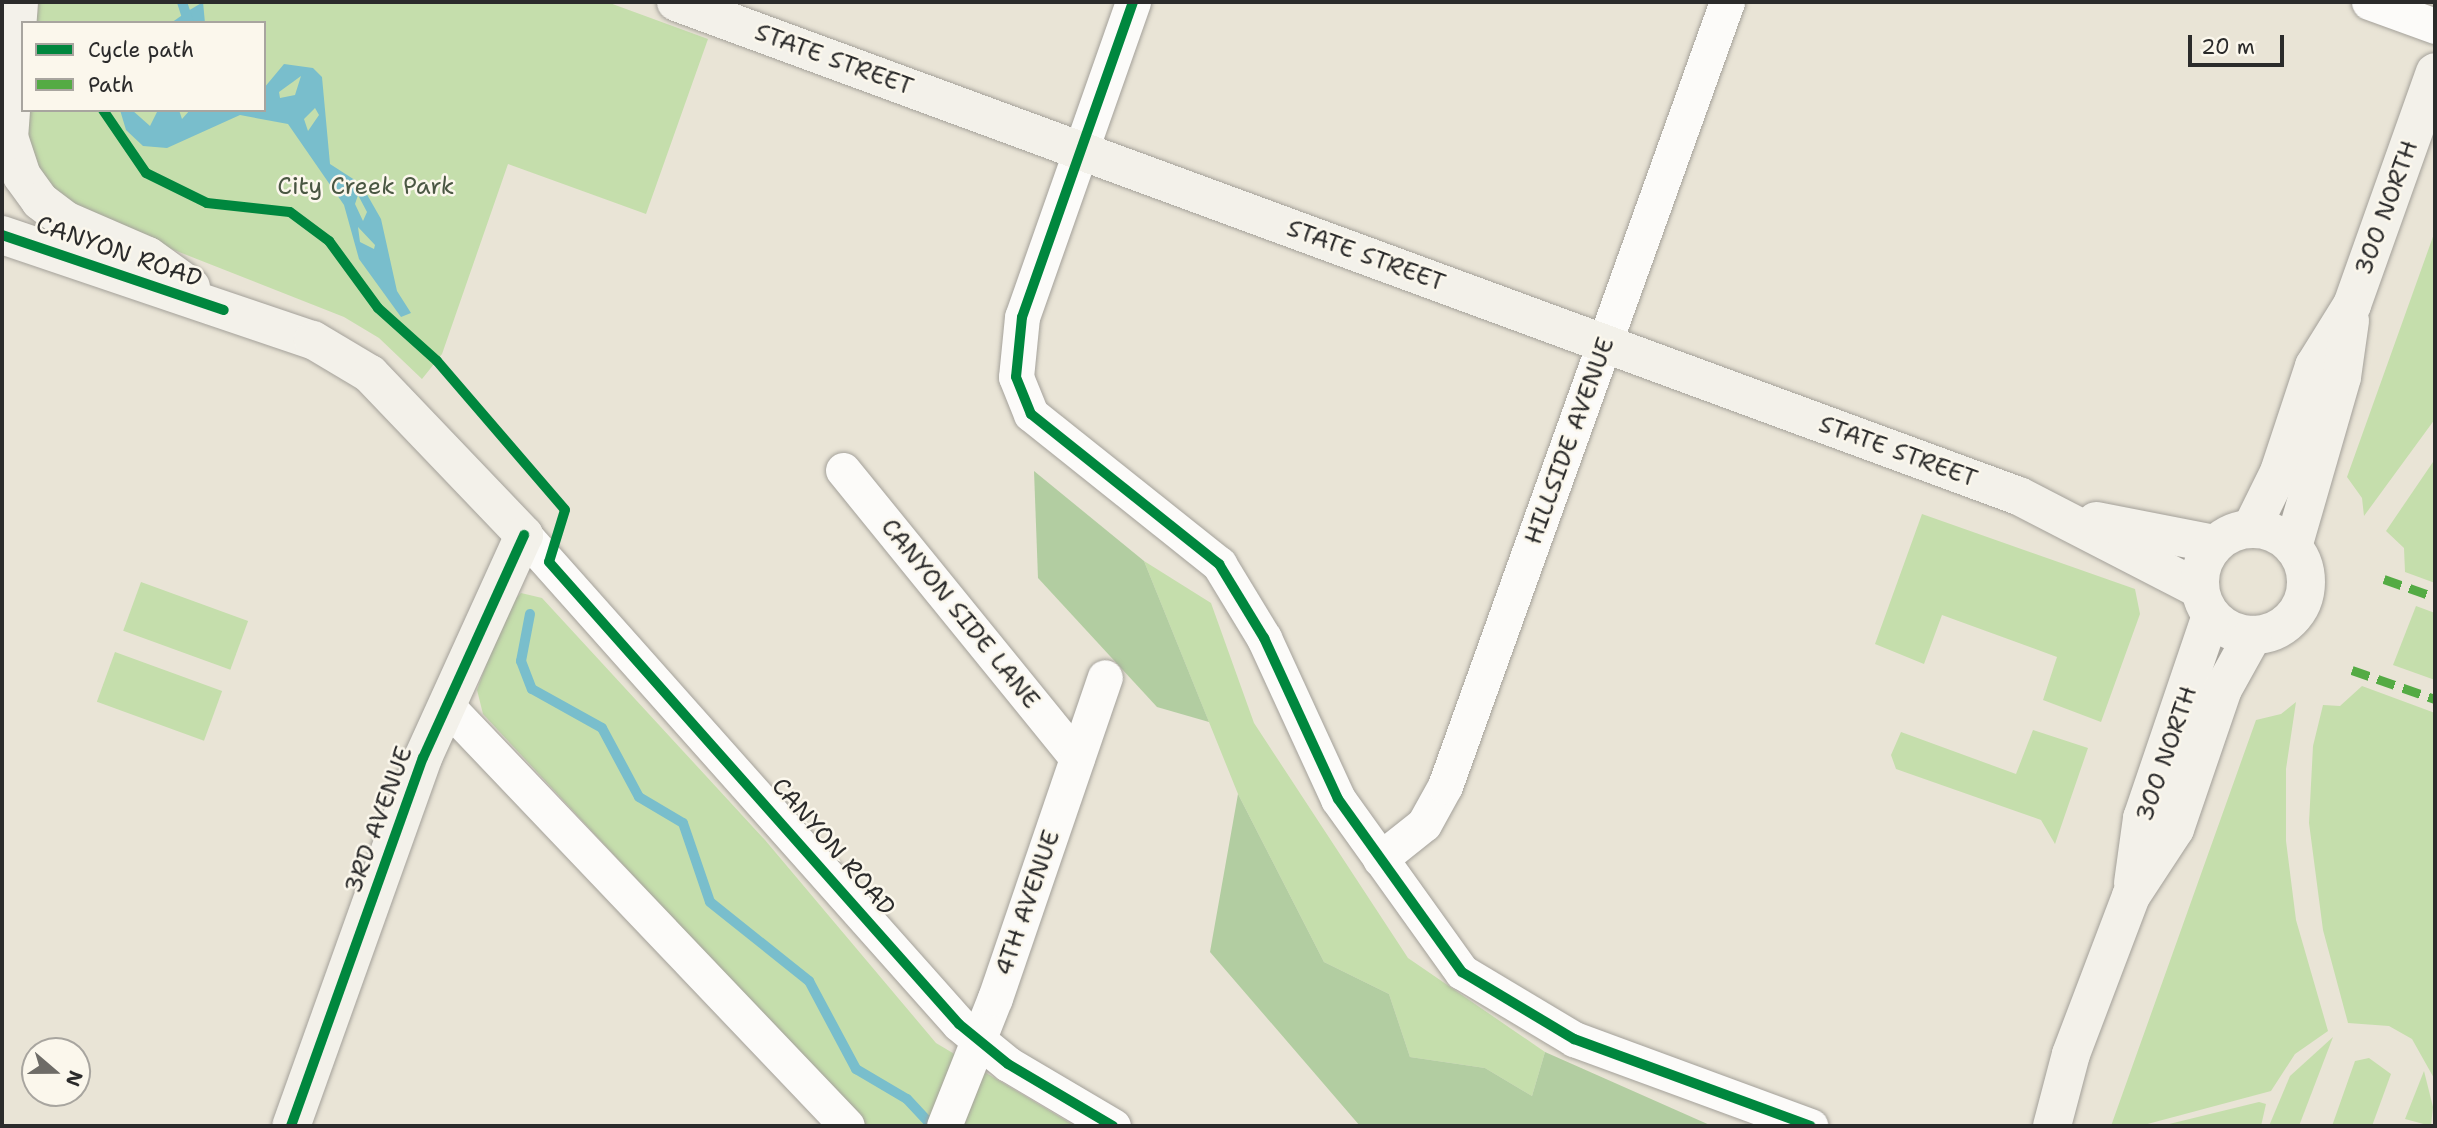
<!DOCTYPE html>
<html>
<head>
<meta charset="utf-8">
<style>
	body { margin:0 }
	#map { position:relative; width:2437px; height:1128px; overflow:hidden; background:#e9e4d6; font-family:"Shantell Sans",sans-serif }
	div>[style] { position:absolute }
	.green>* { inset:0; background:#c5deac; transform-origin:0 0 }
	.forest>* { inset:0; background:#b2cda1 }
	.water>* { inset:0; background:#79becc }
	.stream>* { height:10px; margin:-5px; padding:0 5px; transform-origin:5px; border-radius:5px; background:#79becc }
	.roads { filter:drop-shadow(0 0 2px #a4a19a) drop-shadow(0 0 2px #a4a19a) }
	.street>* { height:35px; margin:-17.5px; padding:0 17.5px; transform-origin:17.5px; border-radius:17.5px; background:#fcfbf9 }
	.secondary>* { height:38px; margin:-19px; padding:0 19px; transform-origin:19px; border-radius:19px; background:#f3f1ea }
	.secondary>.ring { margin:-19px; padding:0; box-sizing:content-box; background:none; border:38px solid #f3f1ea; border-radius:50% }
	.quiet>* { height:9px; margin-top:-4.5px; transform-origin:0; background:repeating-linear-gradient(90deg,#54ab44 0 18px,transparent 0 27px) }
	.cycleway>* { height:10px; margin:-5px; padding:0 5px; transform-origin:5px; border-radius:5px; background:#00873e }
	span { translate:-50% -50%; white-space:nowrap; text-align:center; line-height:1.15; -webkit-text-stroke:5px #fbf7ec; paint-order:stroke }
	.street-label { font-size:24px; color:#2b2b2b }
	.park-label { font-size:24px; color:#4a5743 }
	.frame { position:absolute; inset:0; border:4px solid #2b2b2b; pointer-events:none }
	.legend { position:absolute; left:21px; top:21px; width:245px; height:91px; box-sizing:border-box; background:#fbf7ec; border:2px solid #a8a59f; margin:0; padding:9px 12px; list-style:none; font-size:21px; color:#2b2b2b }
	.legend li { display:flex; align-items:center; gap:14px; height:35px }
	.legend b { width:35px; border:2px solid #a8a59f }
	.north { position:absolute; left:21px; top:1037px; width:70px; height:70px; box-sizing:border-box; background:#fbf7ec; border:2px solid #a8a59f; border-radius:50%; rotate:110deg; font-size:19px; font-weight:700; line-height:28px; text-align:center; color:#2b2b2b }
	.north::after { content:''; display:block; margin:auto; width:24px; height:32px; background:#6e6c67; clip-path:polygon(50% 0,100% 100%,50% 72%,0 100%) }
	.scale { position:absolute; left:2188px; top:35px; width:96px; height:32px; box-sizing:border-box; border:4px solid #2b2b2b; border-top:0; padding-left:9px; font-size:21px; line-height:24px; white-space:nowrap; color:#2b2b2b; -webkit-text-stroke:5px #fbf7ec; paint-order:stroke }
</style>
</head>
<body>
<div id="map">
	<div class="green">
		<div style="clip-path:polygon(39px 2px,607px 2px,708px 39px,646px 214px,508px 164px,442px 354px,422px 379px,379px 338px,344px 317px,70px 209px,31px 161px,24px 110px,264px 110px,264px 23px,36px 23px)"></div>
		<div style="clip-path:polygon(2435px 231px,2435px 419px,2364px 516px,2362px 498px,2347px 477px)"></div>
		<div style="clip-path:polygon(2435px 459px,2435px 583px,2405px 572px,2404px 548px,2386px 531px)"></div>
		<div style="clip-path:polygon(1922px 514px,2135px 589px,2140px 614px,2101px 722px,2043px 700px,2057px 657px,1942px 615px,1924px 664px,1875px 644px)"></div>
		<div style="clip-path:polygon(1144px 561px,1211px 603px,1254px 723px,1408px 958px,1545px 1052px,1532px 1096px,1485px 1068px,1410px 1057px,1389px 994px,1324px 962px,1238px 794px)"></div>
		<div style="left:141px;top:582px;width:114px;height:52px;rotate:20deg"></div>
		<div style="clip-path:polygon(521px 593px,542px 598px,765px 840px,936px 1043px,1075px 1126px,866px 1126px,483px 714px,477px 690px,507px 607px)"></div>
		<div style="clip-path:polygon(2416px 606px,2435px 613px,2435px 680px,2393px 665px)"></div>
		<div style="left:115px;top:652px;width:114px;height:53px;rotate:20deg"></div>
		<div style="clip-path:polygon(2362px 686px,2435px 713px,2435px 1080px,2412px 1039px,2389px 1026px,2348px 1023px,2323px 930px,2309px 823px,2313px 746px,2323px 705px,2340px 706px)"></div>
		<div style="clip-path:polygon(2296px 702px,2286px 769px,2286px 841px,2296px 920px,2328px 1031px,2295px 1054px,2271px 1091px,2140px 1126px,2111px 1126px,2256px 720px,2281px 714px)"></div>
		<div style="clip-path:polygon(2033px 730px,2088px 748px,2055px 844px,2041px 820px,1896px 769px,1891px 755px,1901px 732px,2016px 774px)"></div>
		<div style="clip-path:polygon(2333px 1037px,2299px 1126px,2269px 1126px,2290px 1076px)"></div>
		<div style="clip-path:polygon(2369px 1058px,2391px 1074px,2372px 1126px,2332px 1126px,2355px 1061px)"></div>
		<div style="clip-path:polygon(2424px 1071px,2433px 1107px,2431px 1126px,2405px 1119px)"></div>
		<div style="clip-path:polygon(2259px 1102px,2266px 1104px,2261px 1126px,2161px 1126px)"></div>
	</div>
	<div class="forest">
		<div style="clip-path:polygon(1034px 471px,1144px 561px,1209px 722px,1157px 707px,1038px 578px)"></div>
		<div style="clip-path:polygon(1238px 794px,1324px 962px,1389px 994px,1410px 1057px,1485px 1068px,1532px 1096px,1545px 1052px,1712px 1126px,1360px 1126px,1210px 952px)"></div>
	</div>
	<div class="water">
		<div style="clip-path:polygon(203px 2px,205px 23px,171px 23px,188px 11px)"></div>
		<div style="clip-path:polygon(evenodd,284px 64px,313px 68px,322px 77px,330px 164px,361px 184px,381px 219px,397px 291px,411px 313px,401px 317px,359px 259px,344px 205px,288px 124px,240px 115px,167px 148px,143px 146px,126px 130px,120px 110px,132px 110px,150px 126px,158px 110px,179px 110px,182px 119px,190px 110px,264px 110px,264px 88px,284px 64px,301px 76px,295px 95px,280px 98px,279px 92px,301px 76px,284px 64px,315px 108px,319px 115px,308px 131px,304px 119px,315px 108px,284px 64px,358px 195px,367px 212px,363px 221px,355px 204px,358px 195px,284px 64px,358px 227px,375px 245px,374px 249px,360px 242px,358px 227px)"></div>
	</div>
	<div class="stream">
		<div style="left:182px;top:2px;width:22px;rotate:72deg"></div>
		<div style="left:530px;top:614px;width:48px;rotate:100.8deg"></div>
		<div style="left:521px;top:661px;width:30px;rotate:69deg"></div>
		<div style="left:532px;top:689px;width:80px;rotate:29.1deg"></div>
		<div style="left:602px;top:728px;width:78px;rotate:61.8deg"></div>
		<div style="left:639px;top:797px;width:51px;rotate:30.6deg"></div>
		<div style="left:683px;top:823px;width:83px;rotate:71.1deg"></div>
		<div style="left:710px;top:902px;width:127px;rotate:38.6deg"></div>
		<div style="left:809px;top:981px;width:100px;rotate:61.9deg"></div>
		<div style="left:856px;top:1069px;width:59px;rotate:30.5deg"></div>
		<div style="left:907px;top:1099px;width:37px;rotate:47deg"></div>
	</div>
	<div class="roads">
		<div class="street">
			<div style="left:1133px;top:2px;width:334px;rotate:109.4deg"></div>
			<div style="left:1022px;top:317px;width:60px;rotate:95.7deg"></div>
			<div style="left:1016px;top:377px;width:40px;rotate:68deg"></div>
			<div style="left:1031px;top:414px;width:241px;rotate:38.6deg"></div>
			<div style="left:1219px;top:564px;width:87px;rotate:58.7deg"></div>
			<div style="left:1264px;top:638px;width:177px;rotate:65.3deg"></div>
			<div style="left:1338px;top:799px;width:213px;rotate:54.4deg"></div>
			<div style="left:1462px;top:972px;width:131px;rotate:30.9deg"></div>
			<div style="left:1574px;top:1039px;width:252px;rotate:20.2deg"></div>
			<div style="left:2369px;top:2px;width:70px;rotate:20deg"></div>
			<div style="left:843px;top:470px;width:371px;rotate:50.9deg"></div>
			<div style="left:524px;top:535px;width:654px;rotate:48.34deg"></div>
			<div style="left:959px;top:1024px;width:63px;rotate:39.2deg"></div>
			<div style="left:1008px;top:1064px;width:122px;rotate:30.6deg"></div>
			<div style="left:446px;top:705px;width:581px;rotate:46.39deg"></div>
			<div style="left:1380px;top:859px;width:56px;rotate:-38.5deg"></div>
			<div style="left:1424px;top:824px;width:43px;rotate:-61.1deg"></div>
			<div style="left:1445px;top:786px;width:833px;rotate:-70.22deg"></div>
			<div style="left:944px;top:1126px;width:138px;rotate:-68.3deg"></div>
			<div style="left:995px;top:998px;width:339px;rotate:-71.1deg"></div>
		</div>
		<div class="secondary">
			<div style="left:19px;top:2px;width:135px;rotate:94.2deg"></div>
			<div style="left:9px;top:137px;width:41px;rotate:71.6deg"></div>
			<div style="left:22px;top:176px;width:31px;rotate:54deg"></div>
			<div style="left:40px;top:201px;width:34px;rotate:37deg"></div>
			<div style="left:67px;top:221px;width:88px;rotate:23.4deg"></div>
			<div style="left:148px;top:256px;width:53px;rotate:35.8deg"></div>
			<div style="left:676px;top:2px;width:1431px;rotate:20.2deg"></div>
			<div style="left:2019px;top:496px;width:203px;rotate:27.3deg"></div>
			<div style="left:2px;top:235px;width:328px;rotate:18.7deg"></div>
			<div style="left:313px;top:340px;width:66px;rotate:30.8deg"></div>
			<div style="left:370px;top:374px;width:223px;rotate:46.3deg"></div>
			<div style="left:524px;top:535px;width:245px;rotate:114.4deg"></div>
			<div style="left:423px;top:758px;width:391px;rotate:109.7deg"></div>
			<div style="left:2096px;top:521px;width:120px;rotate:11deg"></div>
			<div style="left:2251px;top:529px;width:64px;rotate:-63.8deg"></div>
			<div style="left:2279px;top:472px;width:112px;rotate:-71.7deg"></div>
			<div style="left:2314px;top:366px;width:72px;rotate:-58.1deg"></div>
			<div style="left:2352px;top:305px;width:247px;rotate:-70.4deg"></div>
			<div class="ring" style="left:2200px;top:529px;width:68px;height:68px"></div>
			<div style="left:2293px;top:547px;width:177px;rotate:-73.9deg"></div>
			<div style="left:2342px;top:377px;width:57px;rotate:-81.9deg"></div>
			<div style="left:2133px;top:883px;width:66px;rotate:-82.1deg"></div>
			<div style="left:2142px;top:818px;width:214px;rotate:-71.2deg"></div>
			<div style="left:2052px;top:1126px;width:74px;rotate:-75.2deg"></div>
			<div style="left:2071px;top:1054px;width:169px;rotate:-69.2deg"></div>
			<div style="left:2131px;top:896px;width:80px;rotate:-56.7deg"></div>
			<div style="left:2175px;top:829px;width:148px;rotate:-71.1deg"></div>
			<div style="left:2223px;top:689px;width:62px;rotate:-60.9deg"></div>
		</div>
	</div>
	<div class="quiet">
		<div style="left:2384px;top:579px;width:54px;rotate:19.4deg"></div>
		<div style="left:2352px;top:670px;width:88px;rotate:19.3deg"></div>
	</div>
	<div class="cycleway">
		<div style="left:1133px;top:2px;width:334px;rotate:109.4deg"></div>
		<div style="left:1022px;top:317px;width:60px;rotate:95.7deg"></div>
		<div style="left:1016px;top:377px;width:40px;rotate:68deg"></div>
		<div style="left:1031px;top:414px;width:241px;rotate:38.6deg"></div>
		<div style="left:1219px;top:564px;width:87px;rotate:58.7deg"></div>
		<div style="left:1264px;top:638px;width:177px;rotate:65.3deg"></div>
		<div style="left:1338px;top:799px;width:213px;rotate:54.4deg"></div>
		<div style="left:1462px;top:972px;width:131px;rotate:30.9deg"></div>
		<div style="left:1574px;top:1039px;width:252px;rotate:20.2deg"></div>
		<div style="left:103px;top:110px;width:76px;rotate:55.7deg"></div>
		<div style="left:146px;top:173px;width:68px;rotate:26.2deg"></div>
		<div style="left:207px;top:203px;width:83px;rotate:6.2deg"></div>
		<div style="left:290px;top:212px;width:49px;rotate:36.6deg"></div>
		<div style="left:329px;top:241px;width:83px;rotate:53.8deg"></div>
		<div style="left:378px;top:308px;width:79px;rotate:41.9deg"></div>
		<div style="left:437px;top:361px;width:196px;rotate:49.3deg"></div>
		<div style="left:565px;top:510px;width:54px;rotate:107.1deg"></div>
		<div style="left:549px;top:562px;width:618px;rotate:48.41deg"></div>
		<div style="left:959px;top:1024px;width:63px;rotate:39.2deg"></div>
		<div style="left:1008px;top:1064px;width:122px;rotate:30.6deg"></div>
		<div style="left:2px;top:235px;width:234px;rotate:18.7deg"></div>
		<div style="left:291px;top:1126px;width:391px;rotate:-70.3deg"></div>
		<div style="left:423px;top:758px;width:245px;rotate:-65.6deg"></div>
	</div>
	<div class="street-label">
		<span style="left:834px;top:60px;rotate:20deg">STATE STREET</span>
		<span style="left:2387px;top:208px;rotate:-70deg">300 NORTH</span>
		<span style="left:119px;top:252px;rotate:19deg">CANYON ROAD</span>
		<span style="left:1366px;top:256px;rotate:20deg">STATE STREET</span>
		<span style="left:1570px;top:441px;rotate:-70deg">HILLSIDE AVENUE</span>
		<span style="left:1898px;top:452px;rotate:20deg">STATE STREET</span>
		<span style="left:960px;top:614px;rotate:51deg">CANYON SIDE LANE</span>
		<span style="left:2167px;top:754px;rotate:-71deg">300 NORTH</span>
		<span style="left:379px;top:820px;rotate:-70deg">3RD AVENUE</span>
		<span style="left:833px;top:847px;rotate:49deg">CANYON ROAD</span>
		<span style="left:1028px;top:903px;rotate:-71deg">4TH AVENUE</span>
	</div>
	<div class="park-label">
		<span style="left:366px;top:187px">City Creek Park</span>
	</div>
	<div class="frame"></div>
	<ul class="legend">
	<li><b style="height:9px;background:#00873e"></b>Cycle path</li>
	<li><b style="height:9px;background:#54ab44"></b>Path</li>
	</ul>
	<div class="north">N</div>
	<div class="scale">20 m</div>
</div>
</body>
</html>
